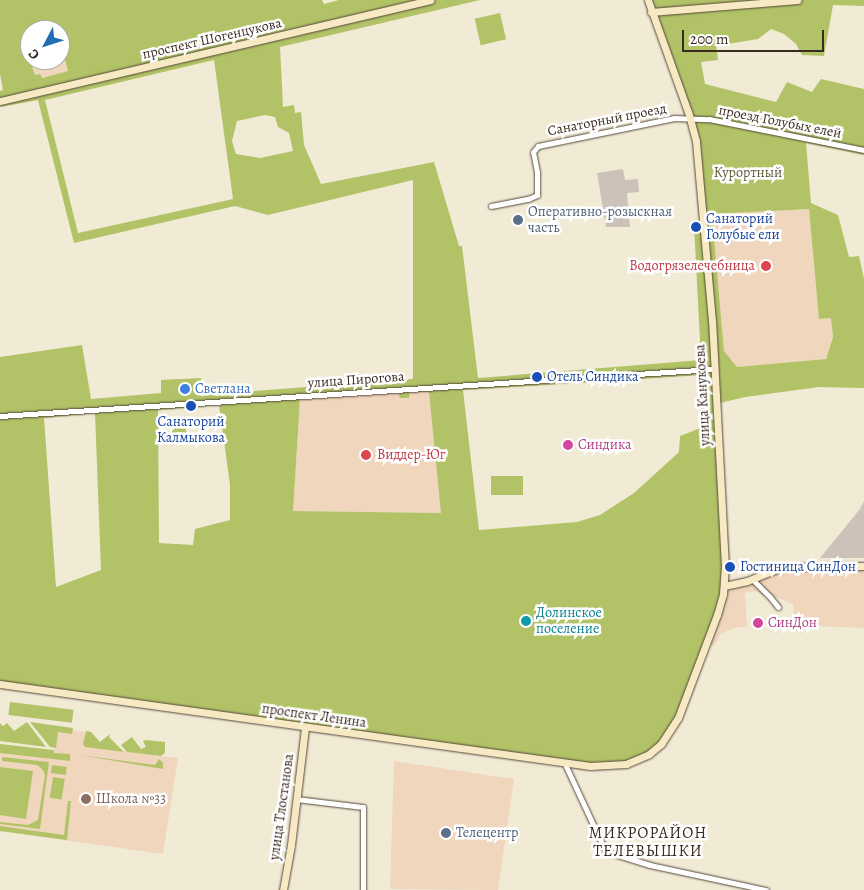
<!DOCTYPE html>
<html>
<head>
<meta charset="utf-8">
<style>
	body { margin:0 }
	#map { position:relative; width:864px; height:890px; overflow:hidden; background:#f1ebd6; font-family:Alegreya,serif }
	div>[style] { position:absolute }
	.built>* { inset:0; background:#efd6bc }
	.industrial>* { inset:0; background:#cdc2b9 }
	.green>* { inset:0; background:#b2c367; transform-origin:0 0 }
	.roads { filter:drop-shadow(0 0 1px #56473a) drop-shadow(0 0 1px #56473a) }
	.street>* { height:5px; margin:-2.5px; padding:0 2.5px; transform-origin:2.5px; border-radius:2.5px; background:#fff }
	.secondary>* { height:7px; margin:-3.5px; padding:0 3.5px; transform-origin:3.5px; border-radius:3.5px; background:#f6e9c3 }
	.dots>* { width:14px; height:14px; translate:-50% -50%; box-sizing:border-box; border:2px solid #fff; border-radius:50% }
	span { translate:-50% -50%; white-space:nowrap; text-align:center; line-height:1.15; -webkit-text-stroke:5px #fff; paint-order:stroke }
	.street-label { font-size:14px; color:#3b2a1e }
	.park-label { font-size:14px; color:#5f5834 }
	.service-label { font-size:14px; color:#4e5e75 }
	.left { translate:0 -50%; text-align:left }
	.transit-label { font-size:14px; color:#164399 }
	.health-label { font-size:14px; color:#be3a42 }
	.right { translate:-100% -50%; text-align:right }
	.shop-label { font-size:14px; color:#366cbe }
	.hotel-label { font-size:14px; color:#b23c85 }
	.culture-label { font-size:14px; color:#0d838f }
	.education-label { font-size:14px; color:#785e54 }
	.quarter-label { font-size:16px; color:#3b2a1e; letter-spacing:1px }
	.north { position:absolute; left:20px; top:20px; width:50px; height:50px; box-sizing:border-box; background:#fff; border:1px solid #b1aaa5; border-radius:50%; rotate:230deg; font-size:14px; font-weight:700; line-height:20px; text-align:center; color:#3b2a1e }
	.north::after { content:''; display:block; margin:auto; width:18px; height:22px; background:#1f6fb2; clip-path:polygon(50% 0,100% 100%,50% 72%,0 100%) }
	.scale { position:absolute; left:682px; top:30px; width:142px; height:22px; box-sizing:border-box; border:2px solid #3b2a1e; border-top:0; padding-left:6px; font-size:15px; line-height:18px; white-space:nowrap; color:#3b2a1e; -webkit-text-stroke:4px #fff; paint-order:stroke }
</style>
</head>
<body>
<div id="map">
	<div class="built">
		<div style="clip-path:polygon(60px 41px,68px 71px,42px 78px,35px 75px,31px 60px,60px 60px)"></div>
		<div style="clip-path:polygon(809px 209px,819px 319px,831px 318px,833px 337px,826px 359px,737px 367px,724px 351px,712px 214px)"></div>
		<div style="clip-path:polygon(399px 391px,409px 398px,410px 392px,429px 392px,442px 513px,293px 511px,300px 399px)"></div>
		<div style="clip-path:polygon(864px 566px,864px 628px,812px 626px,795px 629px,793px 604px,776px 597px,770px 600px,756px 591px,745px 593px,747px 627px,736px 627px,721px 634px,714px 646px,706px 643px,724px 586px,776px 569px)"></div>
		<div style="clip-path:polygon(73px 730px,85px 732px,85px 747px,178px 758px,163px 854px,0 831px,0 746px,54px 752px,58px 732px)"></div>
		<div style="clip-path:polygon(394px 761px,514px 779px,498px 890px,390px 889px)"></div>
	</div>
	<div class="industrial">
		<div style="clip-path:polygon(623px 169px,625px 180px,638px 179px,639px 192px,627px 193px,630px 227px,606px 227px,597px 173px)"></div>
		<div style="clip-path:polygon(864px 501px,864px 558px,820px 558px,860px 509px)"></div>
	</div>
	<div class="green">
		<div style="clip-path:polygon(evenodd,0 0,322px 0,324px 4px,339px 0,480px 0,280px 47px,283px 107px,294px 105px,295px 113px,301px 112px,304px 145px,321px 184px,434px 162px,459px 246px,462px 246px,478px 378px,701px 360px,694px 225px,704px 223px,697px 151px,648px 0,864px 0,864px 6px,833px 5px,824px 56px,802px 55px,796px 44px,784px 34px,771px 29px,758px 39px,716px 46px,718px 60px,701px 62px,705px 84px,776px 102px,787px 82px,812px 92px,821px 79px,864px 89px,864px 155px,806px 143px,811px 203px,838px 215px,849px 257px,859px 256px,864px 279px,864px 388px,819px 387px,745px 397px,716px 404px,724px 585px,678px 718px,653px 751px,611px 766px,0 684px,0 357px,82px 345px,91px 399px,161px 393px,161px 380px,201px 378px,201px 395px,413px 379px,413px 180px,268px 215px,235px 206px,74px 243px,38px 100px,0 107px,0 91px,3px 90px,0 74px,0 0,30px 30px,60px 30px,60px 41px,68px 71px,42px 78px,40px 74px,35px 75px,30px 60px,28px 41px,30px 41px,30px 30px,0 0,214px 60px,233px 199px,78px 233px,45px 100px,214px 60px,0 0,265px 115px,275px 117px,278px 127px,289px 133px,293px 151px,260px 158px,236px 154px,232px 141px,237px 121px,265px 115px,0 0,809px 209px,819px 319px,831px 318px,833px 337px,826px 359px,737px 367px,724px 351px,712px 214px,809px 209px,0 0,701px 375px,708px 425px,680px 436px,679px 452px,634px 493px,600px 515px,577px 522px,479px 530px,463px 390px,701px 375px,0 0,398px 391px,400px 398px,409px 398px,410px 392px,429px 392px,441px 513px,293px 511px,300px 399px,398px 391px,0 0,219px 405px,230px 485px,230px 520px,195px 529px,193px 545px,159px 543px,158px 410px,219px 405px,0 0,95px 413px,101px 570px,56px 587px,44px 418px,95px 413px)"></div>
		<div style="left:500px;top:13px;width:27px;height:26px;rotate:77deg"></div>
		<div style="left:172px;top:424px;width:14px;height:20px"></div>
		<div style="left:491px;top:476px;width:32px;height:19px"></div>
		<div style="left:10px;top:702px;width:64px;height:13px;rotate:7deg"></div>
		<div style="clip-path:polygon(27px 722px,46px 747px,0 741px,0 723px,3px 726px,7px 723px,14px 731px)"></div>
		<div style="clip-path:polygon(30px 722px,73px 728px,72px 734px,58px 732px,56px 748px,50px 747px)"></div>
		<div style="clip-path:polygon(86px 731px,91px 732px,100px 742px,110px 734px,109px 737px,124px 752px,85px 747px,83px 744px)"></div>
		<div style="clip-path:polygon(132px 737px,141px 749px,146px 747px,143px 741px,146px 740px,165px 742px,165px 753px,161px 756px,127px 752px,121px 745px)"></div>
		<div style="clip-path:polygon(0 744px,54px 750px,54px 753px,70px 754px,70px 761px,0 753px)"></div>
		<div style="clip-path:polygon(79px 755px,155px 765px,159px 759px,163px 763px,163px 769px)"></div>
		<div style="clip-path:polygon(2px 757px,49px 762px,40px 829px,0 824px,0 822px,28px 825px,38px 820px,45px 775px,43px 770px,37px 765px,2px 761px)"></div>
		<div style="left:52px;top:765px;width:15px;height:8px;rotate:8deg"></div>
		<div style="clip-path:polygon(0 767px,33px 771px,26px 819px,0 815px)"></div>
		<div style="left:53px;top:777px;width:12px;height:21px;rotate:9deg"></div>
		<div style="clip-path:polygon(68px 801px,71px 801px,67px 840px,0 831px,0 826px,64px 835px)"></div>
	</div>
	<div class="roads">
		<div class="street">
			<div style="left:491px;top:206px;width:38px;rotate:-11deg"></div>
			<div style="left:528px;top:199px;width:10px;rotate:-24deg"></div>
			<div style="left:537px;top:195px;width:23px;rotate:-90deg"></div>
			<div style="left:537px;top:172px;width:20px;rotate:-101deg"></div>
			<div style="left:533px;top:152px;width:8px;rotate:-50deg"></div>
			<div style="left:538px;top:146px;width:139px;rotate:-11.6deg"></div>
			<div style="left:674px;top:118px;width:35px;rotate:2deg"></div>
			<div style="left:709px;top:119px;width:158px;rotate:11.3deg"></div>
			<div style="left:0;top:416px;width:716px;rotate:-3.77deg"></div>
			<div style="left:752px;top:579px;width:25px;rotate:45deg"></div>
			<div style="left:770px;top:597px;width:13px;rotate:51deg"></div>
			<div style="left:564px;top:762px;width:95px;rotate:65.1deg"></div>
			<div style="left:604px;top:848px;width:6px;rotate:45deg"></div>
			<div style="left:608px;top:852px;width:44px;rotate:17.2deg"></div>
			<div style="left:650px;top:865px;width:119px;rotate:12.2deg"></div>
			<div style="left:296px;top:799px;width:67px;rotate:6.8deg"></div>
			<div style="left:363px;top:807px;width:83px;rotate:90deg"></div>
		</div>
		<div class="secondary">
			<div style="left:651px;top:12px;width:147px;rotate:-4.7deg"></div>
			<div style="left:0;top:101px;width:442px;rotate:-13.2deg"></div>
			<div style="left:724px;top:586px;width:24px;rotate:-12deg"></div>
			<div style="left:747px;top:581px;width:31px;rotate:-22deg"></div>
			<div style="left:776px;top:569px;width:13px;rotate:-9deg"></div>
			<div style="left:789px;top:567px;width:75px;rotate:-0.8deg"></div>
			<div style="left:0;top:684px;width:596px;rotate:7.91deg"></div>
			<div style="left:590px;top:766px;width:36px;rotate:-3deg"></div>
			<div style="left:626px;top:764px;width:25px;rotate:-23deg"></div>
			<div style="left:649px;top:754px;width:16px;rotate:-40deg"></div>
			<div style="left:661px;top:744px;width:31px;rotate:-57deg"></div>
			<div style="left:678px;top:718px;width:110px;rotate:-69.3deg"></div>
			<div style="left:717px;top:615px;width:22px;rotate:-74deg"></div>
			<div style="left:723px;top:594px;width:27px;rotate:-86deg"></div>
			<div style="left:725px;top:567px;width:246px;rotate:-93deg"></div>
			<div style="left:712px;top:321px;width:181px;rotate:-95.1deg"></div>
			<div style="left:696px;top:141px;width:30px;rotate:-105deg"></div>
			<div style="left:688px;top:112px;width:119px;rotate:-109.7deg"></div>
			<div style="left:283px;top:890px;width:46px;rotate:-79.9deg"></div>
			<div style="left:291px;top:845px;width:119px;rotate:-83.2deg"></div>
		</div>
	</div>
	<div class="dots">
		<div style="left:518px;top:220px;background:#5c6f8a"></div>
		<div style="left:696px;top:227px;background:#1a4fb4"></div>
		<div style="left:766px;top:266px;background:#e0444e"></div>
		<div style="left:537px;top:377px;background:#1a4fb4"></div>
		<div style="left:185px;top:389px;background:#3f7fe0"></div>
		<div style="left:191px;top:406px;background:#1a4fb4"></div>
		<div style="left:568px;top:445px;background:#d1479c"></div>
		<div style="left:366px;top:455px;background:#e0444e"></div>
		<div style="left:730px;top:567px;background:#1a4fb4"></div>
		<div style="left:526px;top:621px;background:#0f9aa8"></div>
		<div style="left:758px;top:623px;background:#d1479c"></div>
		<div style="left:86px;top:799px;background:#8d6e63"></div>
		<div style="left:446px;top:833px;background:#5c6f8a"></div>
	</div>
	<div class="street-label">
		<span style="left:212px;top:39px;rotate:-13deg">проспект Шогенцукова</span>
		<span style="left:607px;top:120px;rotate:-11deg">Санаторный проезд</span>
		<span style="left:780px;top:122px;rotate:11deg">проезд Голубых елей</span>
		<span style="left:356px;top:380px;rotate:-4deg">улица Пирогова</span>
		<span style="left:703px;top:395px;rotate:-93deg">улица Канукоева</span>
		<span style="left:314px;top:716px;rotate:8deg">проспект Ленина</span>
		<span style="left:282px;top:807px;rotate:-82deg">улица Тлостанова</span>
	</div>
	<div class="park-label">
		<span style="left:748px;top:173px">Курортный</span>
	</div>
	<div class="service-label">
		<span class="left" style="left:528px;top:220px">Оперативно-розыскная<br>часть</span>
		<span class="left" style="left:456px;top:833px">Телецентр</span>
	</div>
	<div class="transit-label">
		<span class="left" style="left:706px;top:227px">Санаторий<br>Голубые ели</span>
		<span class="left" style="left:547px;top:377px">Отель Синдика</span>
		<span style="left:191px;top:430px">Санаторий<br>Калмыкова</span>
		<span class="left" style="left:740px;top:567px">Гостиница СинДон</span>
	</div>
	<div class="health-label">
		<span class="right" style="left:755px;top:266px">Водогрязелечебница</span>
		<span class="left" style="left:377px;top:455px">Виддер-Юг</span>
	</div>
	<div class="shop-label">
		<span class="left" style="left:195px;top:389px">Светлана</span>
	</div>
	<div class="hotel-label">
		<span class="left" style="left:578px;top:445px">Синдика</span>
		<span class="left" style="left:768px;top:623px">СинДон</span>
	</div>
	<div class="culture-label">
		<span class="left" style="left:536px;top:621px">Долинское<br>поселение</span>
	</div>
	<div class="education-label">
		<span class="left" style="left:96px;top:799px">Школа №33</span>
	</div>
	<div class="quarter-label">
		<span style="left:648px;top:842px">МИКРОРАЙОН<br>ТЕЛЕВЫШКИ</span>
	</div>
	<div class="north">С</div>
	<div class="scale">200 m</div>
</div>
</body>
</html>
